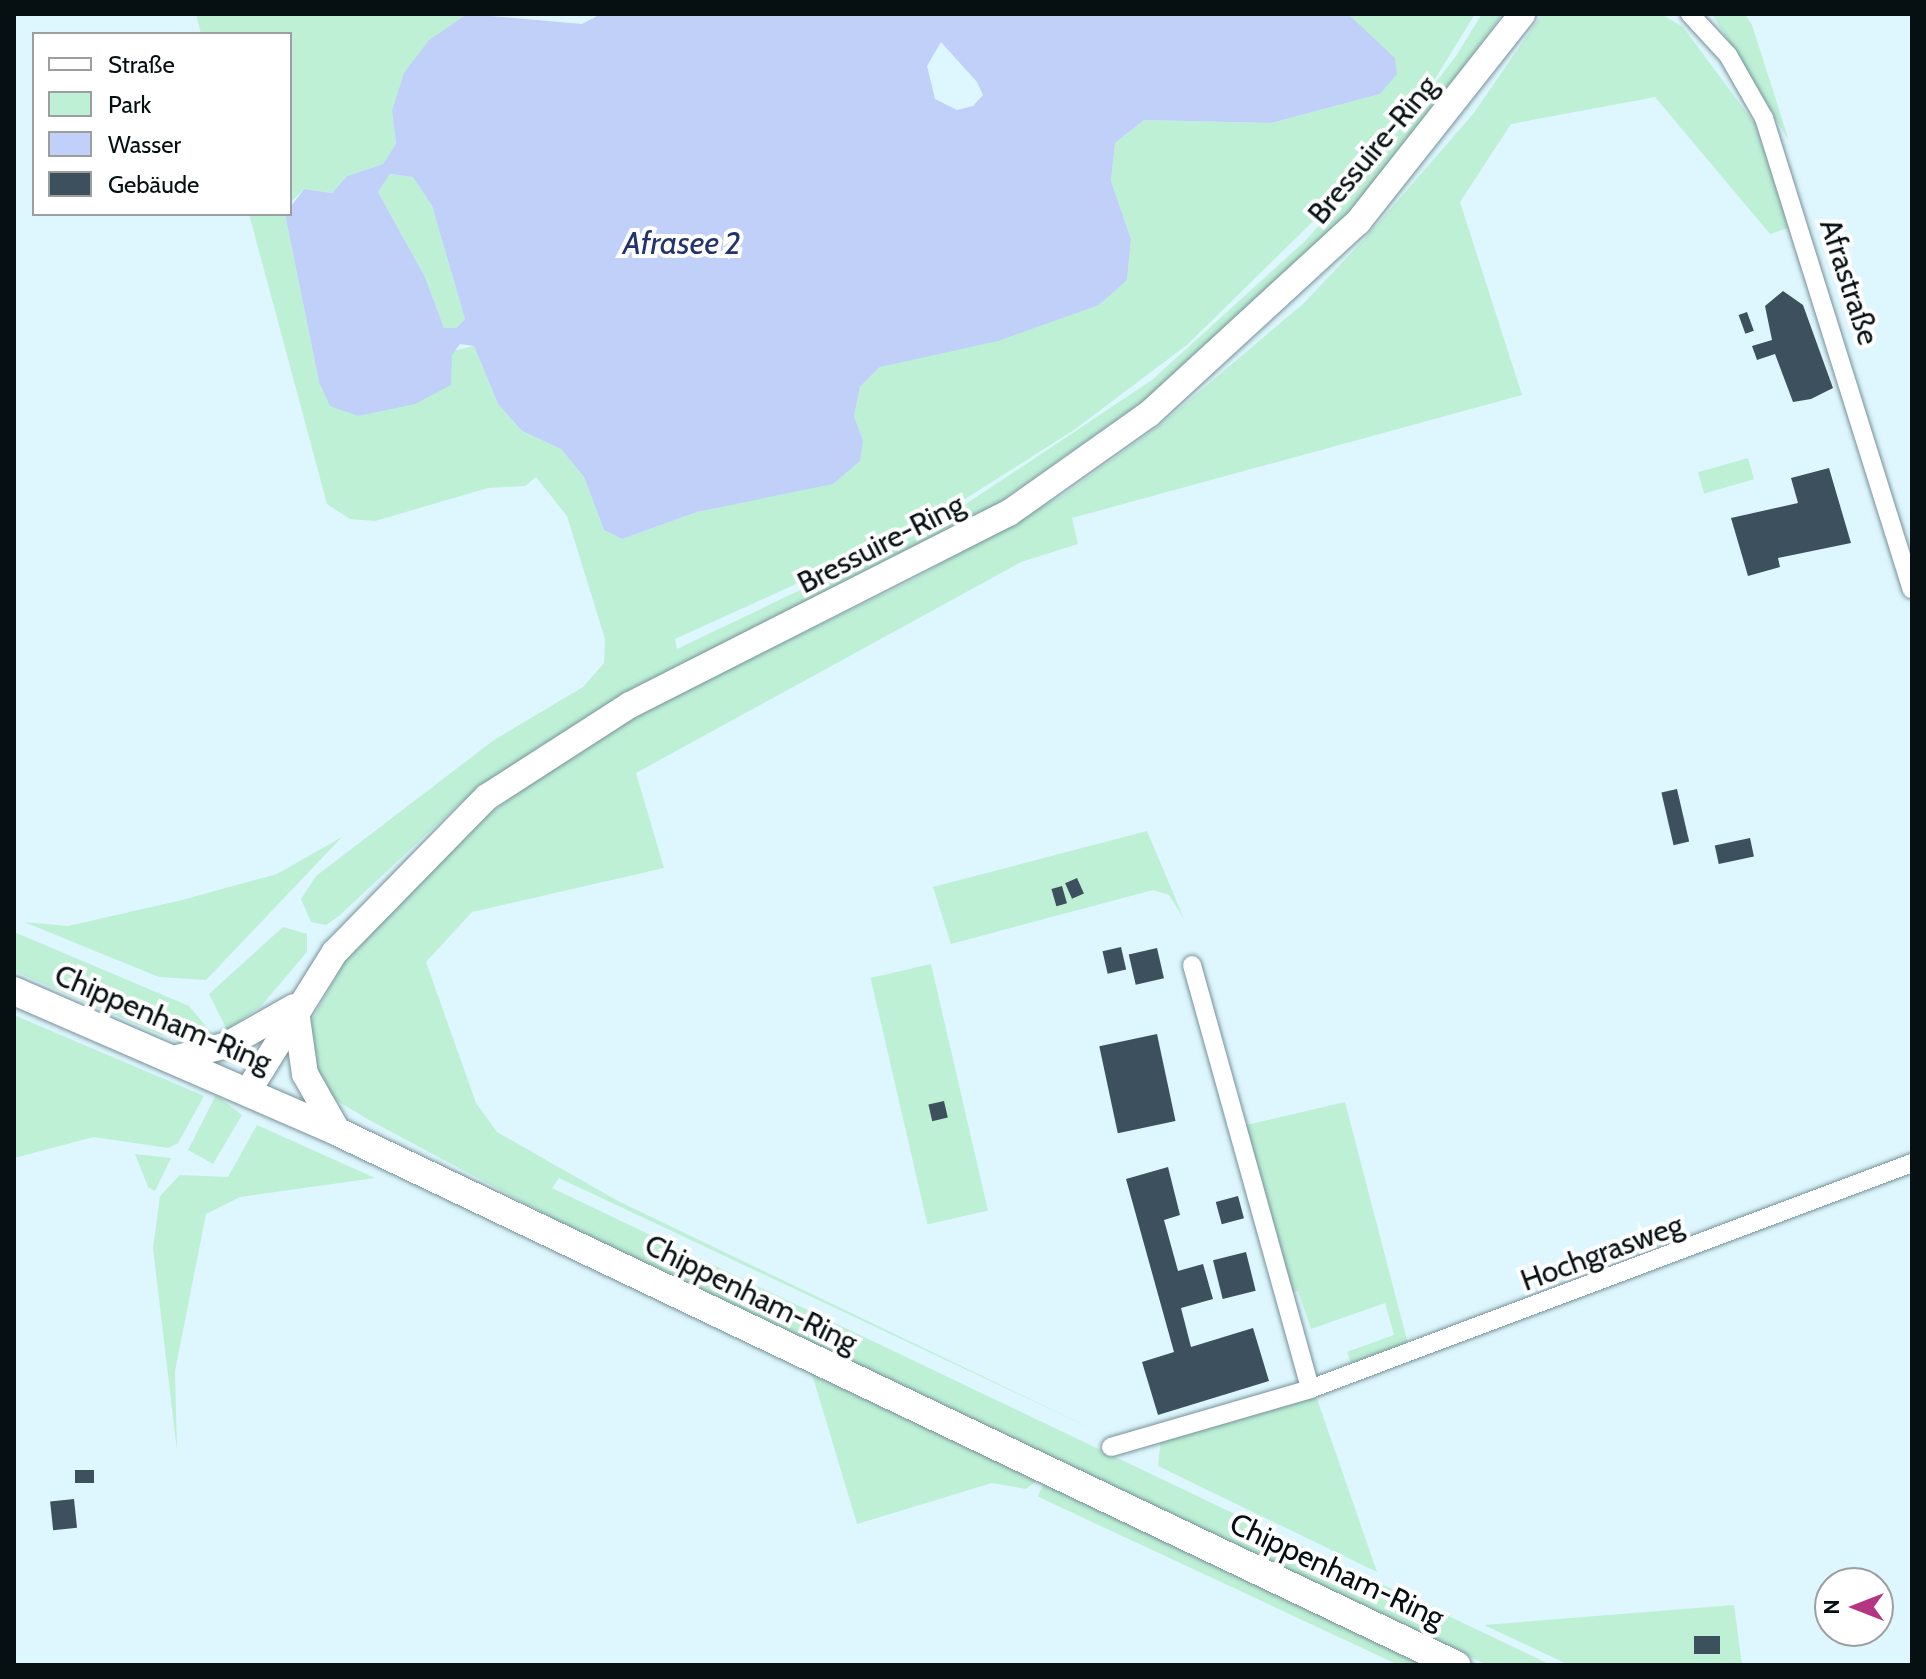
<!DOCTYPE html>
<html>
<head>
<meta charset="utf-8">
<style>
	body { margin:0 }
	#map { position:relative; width:1926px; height:1679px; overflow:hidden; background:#def6fd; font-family:Cabin,sans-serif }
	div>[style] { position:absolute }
	.green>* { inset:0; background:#bef0d6; transform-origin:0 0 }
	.water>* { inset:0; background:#c0d0f8 }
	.building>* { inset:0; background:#3d505e; transform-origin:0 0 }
	.roads { filter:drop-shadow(0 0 2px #769199) drop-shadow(0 0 2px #769199) }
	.minor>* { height:18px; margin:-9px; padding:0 9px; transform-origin:9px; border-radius:9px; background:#fff }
	.secondary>* { height:26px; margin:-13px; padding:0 13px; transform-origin:13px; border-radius:13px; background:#fff }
	.primary>* { height:28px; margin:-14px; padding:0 14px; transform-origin:14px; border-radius:14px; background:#fff }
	span { translate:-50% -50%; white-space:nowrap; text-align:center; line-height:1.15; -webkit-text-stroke:8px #fff; paint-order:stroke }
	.street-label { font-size:30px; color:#061012 }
	.water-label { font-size:32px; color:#22336e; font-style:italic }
	.frame { position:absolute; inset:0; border:16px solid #061012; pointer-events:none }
	.legend { position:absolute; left:32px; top:32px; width:260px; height:184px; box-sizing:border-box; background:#fff; border:2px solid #9b9fa0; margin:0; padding:10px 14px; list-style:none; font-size:24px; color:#061012 }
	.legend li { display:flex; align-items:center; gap:16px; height:40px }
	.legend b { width:40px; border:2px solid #9b9fa0 }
	.north { position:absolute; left:1814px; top:1567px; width:80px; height:80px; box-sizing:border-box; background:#fff; border:2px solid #9b9fa0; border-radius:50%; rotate:270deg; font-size:22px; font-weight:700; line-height:32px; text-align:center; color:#061012 }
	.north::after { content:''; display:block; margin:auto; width:28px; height:36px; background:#b43582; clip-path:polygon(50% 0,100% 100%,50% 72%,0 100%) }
</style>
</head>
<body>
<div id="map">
	<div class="green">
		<div style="clip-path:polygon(196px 14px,353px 16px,469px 14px,392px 111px,396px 145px,383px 164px,347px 176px,332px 193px,304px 189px,290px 203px,290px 34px,201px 34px)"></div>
		<div style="clip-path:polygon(1348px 14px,1475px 14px,1430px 87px,1351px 184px,1188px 344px,1074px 430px,919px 528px,675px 639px,677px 649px,930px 528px,1152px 380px,1304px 242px,1362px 178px,1456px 56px,1482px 14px,1502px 14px,1400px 156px,1325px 241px,1171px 381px,984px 513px,541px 745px,461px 802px,339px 916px,326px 925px,311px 922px,301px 899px,316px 876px,494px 740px,583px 687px,604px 663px,605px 639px,567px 516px,536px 477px,525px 486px,488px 488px,375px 521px,350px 519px,327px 504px,249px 214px,285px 214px,319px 382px,474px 346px,498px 404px,522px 431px,561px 449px,584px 477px,604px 530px,622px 539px,697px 512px,833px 483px,863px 440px,854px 416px,860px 387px,880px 367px,1099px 305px,1127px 279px,1131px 239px,1111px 181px,1115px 143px,1144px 120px,1271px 123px,1380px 94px)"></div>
		<div style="clip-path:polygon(1542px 14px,1661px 14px,1683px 27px,1755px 124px,1791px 227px,1770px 234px,1655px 97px,1511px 124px,1460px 202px,1522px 395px,1072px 518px,1078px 544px,1021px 562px,636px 773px,664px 868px,472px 912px,426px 962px,476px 1103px,497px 1132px,618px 1201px,1105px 1435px,559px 1178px,552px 1188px,1551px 1665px,1487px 1665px,594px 1240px,367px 1119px,331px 1097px,309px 1058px,309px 1025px,359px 937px,440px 852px,519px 792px,624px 720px,912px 580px,1063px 495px,1160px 425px,1304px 303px,1368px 235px,1473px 114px)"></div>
		<div style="clip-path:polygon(1712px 14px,1745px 14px,1752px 25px,1789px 141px)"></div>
		<div style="clip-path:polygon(390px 174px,413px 177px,432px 206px,465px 319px,456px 328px,444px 328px,425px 277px,378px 192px)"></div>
		<div style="left:1748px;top:458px;width:22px;height:52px;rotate:74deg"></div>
		<div style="clip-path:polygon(1147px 831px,1184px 919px,1169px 895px,1153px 890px,951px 944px,933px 887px)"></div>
		<div style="clip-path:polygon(342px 837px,206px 980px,159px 977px,24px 922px,68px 926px,178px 901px,277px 874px)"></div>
		<div style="clip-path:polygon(283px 927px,307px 934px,307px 952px,261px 1006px,227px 1030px,209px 994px)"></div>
		<div style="clip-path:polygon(14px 932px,189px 1006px,215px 1037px,161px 1035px,14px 971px)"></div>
		<div style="left:931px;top:964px;width:253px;height:62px;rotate:77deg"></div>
		<div style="clip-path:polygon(14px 1015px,204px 1096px,178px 1143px,168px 1148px,94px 1137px,14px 1158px)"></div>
		<div style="clip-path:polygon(216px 1095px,242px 1115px,213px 1164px,188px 1150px)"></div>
		<div style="clip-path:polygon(1345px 1102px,1408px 1344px,1351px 1364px,1347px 1352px,1394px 1335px,1385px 1303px,1311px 1329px,1298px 1291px,1284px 1296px,1242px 1126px)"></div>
		<div style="clip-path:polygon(257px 1125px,375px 1178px,240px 1197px,206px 1214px,175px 1371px,177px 1451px,153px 1248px,160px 1196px,180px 1175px,228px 1177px)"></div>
		<div style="clip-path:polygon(135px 1154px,171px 1158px,155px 1191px,148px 1187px)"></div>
		<div style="clip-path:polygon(812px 1374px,984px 1455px,1039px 1479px,1026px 1489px,992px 1483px,857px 1524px)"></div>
		<div style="clip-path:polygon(1316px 1396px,1377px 1572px,1158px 1466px,1161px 1438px)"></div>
		<div style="left:1044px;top:1483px;width:426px;height:15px;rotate:25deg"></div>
		<div style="clip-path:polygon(1734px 1605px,1742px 1665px,1569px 1665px,1484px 1625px)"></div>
	</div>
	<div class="water">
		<div style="clip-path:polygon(evenodd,467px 14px,582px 24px,601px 14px,1348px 14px,1395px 58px,1397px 74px,1380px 94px,1271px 123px,1144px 120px,1115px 143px,1111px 181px,1131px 239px,1127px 280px,1099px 305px,998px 341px,880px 367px,860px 387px,854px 416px,863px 440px,860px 461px,833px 484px,697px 512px,622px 539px,604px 530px,584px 477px,561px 449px,522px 431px,498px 404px,474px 346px,460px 344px,452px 355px,451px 385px,415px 404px,358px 416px,330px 406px,319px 382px,285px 214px,304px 189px,332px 193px,347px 176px,383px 164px,396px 144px,392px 111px,404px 73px,429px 40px,467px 14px,941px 42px,977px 82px,983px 95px,973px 106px,957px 110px,935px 99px,927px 66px,941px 42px,467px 14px,390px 174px,413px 177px,432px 206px,465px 319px,456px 328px,444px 328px,425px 277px,378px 192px,390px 174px)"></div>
	</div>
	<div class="building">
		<div style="clip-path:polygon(1783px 291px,1803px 305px,1833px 388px,1811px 399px,1793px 402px,1775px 354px,1757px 360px,1752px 346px,1772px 340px,1765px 306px)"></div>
		<div style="left:1747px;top:312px;width:20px;height:9px;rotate:70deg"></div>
		<div style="clip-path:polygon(1829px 468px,1851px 543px,1778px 558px,1780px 567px,1748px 576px,1731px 518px,1798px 503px,1791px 478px)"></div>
		<div style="left:1677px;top:789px;width:54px;height:16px;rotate:77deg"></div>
		<div style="left:1750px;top:838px;width:19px;height:36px;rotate:78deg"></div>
		<div style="left:1077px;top:878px;width:17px;height:13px;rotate:66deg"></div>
		<div style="left:1062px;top:886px;width:18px;height:11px;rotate:74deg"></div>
		<div style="left:1121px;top:947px;width:23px;height:19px;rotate:77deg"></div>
		<div style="left:1157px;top:948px;width:31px;height:29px;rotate:77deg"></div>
		<div style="left:1157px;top:1034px;width:89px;height:59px;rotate:78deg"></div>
		<div style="left:944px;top:1101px;width:17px;height:16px;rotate:77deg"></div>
		<div style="clip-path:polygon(1168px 1167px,1180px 1215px,1164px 1220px,1178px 1271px,1203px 1264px,1213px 1299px,1181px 1308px,1191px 1347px,1253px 1328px,1269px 1381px,1158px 1415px,1142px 1362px,1174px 1352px,1126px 1179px)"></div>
		<div style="left:1238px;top:1196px;width:23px;height:23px;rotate:75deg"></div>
		<div style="left:1246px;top:1252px;width:40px;height:34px;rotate:76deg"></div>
		<div style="left:75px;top:1470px;width:19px;height:13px"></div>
		<div style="left:74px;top:1499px;width:29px;height:24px;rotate:84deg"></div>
		<div style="left:1694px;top:1636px;width:26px;height:18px"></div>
	</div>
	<div class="roads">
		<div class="minor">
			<div style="left:1690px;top:14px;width:56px;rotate:47.2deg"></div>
			<div style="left:1728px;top:55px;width:73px;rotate:60.3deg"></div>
			<div style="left:1764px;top:118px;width:494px;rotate:72.6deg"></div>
			<div style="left:1192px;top:965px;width:440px;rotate:74.4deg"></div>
			<div style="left:1111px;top:1447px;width:207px;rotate:-16.2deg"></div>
			<div style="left:1310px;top:1389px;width:643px;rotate:-20.58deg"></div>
		</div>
		<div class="secondary">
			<div style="left:296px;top:1011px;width:64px;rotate:81.9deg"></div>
			<div style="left:305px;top:1074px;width:67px;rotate:60.4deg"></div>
			<div style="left:173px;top:1059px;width:56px;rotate:-14.5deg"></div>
			<div style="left:227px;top:1045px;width:77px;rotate:-29.6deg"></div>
			<div style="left:248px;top:1091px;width:164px;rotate:-58deg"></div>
			<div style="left:335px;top:952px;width:217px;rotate:-45.6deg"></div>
			<div style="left:487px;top:797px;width:170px;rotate:-32.8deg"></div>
			<div style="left:630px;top:705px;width:425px;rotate:-26.9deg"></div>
			<div style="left:1009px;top:513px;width:171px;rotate:-35.3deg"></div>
			<div style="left:1149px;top:414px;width:284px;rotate:-42.6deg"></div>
			<div style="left:1358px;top:222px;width:265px;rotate:-51.7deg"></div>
		</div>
		<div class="primary">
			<div style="left:14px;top:991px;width:353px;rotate:23.5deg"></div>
			<div style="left:338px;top:1132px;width:1239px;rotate:25.49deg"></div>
		</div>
	</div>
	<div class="street-label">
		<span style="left:1373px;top:150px;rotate:-50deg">Bressuire-Ring</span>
		<span style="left:1849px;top:282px;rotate:72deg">Afrastraße</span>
		<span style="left:881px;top:544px;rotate:-27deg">Bressuire-Ring</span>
		<span style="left:163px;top:1019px;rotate:23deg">Chippenham-Ring</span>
		<span style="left:1602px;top:1253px;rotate:-20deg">Hochgrasweg</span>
		<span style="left:751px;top:1294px;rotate:26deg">Chippenham-Ring</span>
		<span style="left:1337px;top:1571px;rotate:25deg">Chippenham-Ring</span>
	</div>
	<div class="water-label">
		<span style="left:682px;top:243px">Afrasee 2</span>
	</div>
	<div class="frame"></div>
	<ul class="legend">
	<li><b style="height:10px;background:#fff"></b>Straße</li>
	<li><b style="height:22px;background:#bef0d6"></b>Park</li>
	<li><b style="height:22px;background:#c0d0f8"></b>Wasser</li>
	<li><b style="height:22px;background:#3d505e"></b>Gebäude</li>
	</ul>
	<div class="north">N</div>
</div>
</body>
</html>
